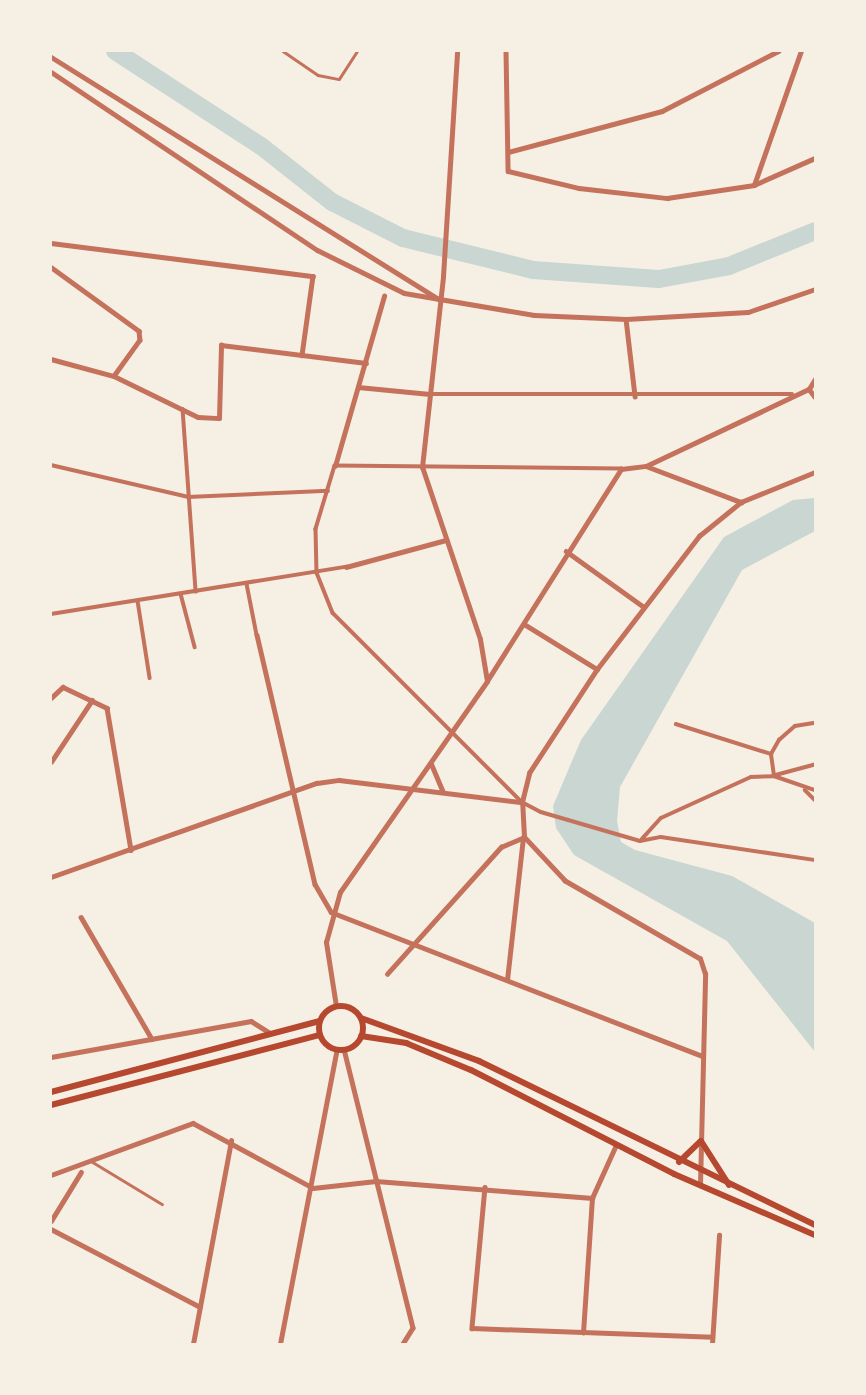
<!DOCTYPE html>
<html>
<head>
<meta charset="utf-8">
<style>
	body { margin:0 }
	#map { position:relative; width:866px; height:1395px; overflow:hidden; background:#f6efe4; font-family:"DM Sans",sans-serif }
	div>[style] { position:absolute }
	.water>* { inset:0; background:#c9d6d2 }
	.river>* { height:18px; margin:-9px; padding:0 9px; transform-origin:9px; border-radius:9px; background:#c9d6d2 }
	.service>* { height:2.5px; margin:-1.25px; padding:0 1.25px; transform-origin:1.25px; border-radius:1.25px; background:#c5725c }
	.pedestrian>* { height:3.5px; margin:-1.75px; padding:0 1.75px; transform-origin:1.75px; border-radius:1.75px; background:#c5725c }
	.minor>* { height:4.5px; margin:-2.25px; padding:0 2.25px; transform-origin:2.25px; border-radius:2.25px; background:#c5725c }
	.tertiary>* { height:5px; margin:-2.5px; padding:0 2.5px; transform-origin:2.5px; border-radius:2.5px; background:#c5725c }
	.secondary>* { height:6px; margin:-3px; padding:0 3px; transform-origin:3px; border-radius:3px; background:#b5482f }
	.secondary>.ring { margin:-3px; padding:0; box-sizing:content-box; background:none; border:6px solid #b5482f; border-radius:50% }
	span { translate:-50% -50%; white-space:nowrap; text-align:center; line-height:1.15; -webkit-text-stroke:7px #f6efe4; paint-order:stroke }
	.frame { position:absolute; inset:0; border:52px solid #f6efe4; pointer-events:none }
</style>
</head>
<body>
<div id="map">
	<div class="water">
		<div style="clip-path:polygon(815px 498px,815px 531px,742px 570px,620px 787px,617px 821px,621px 842px,635px 850px,732px 876px,815px 923px,815px 1052px,727px 941px,574px 855px,556px 828px,553px 806px,581px 740px,724px 537px,793px 500px)"></div>
	</div>
	<div class="river">
		<div style="left:115px;top:51px;width:174px;rotate:33.1deg"></div>
		<div style="left:261px;top:146px;width:90px;rotate:38.3deg"></div>
		<div style="left:332px;top:202px;width:80px;rotate:26.9deg"></div>
		<div style="left:403px;top:238px;width:134px;rotate:13.8deg"></div>
		<div style="left:533px;top:270px;width:126px;rotate:4.1deg"></div>
		<div style="left:659px;top:279px;width:71px;rotate:-10.5deg"></div>
		<div style="left:729px;top:266px;width:93px;rotate:-22.1deg"></div>
	</div>
	<div class="service">
		<div style="left:283px;top:51px;width:42px;rotate:34.4deg"></div>
		<div style="left:318px;top:75px;width:21px;rotate:11deg"></div>
		<div style="left:339px;top:79px;width:33px;rotate:-57deg"></div>
		<div style="left:91px;top:1161px;width:83px;rotate:31.2deg"></div>
	</div>
	<div class="pedestrian">
		<div style="left:183px;top:409px;width:183px;rotate:85.9deg"></div>
		<div style="left:51px;top:465px;width:141px;rotate:13.1deg"></div>
		<div style="left:188px;top:497px;width:140px;rotate:-2.5deg"></div>
		<div style="left:621px;top:469px;width:286px;rotate:-179.4deg"></div>
		<div style="left:335px;top:466px;width:66px;rotate:106.8deg"></div>
		<div style="left:316px;top:529px;width:44px;rotate:88.7deg"></div>
		<div style="left:317px;top:573px;width:43px;rotate:68.2deg"></div>
		<div style="left:333px;top:613px;width:267px;rotate:45deg"></div>
		<div style="left:522px;top:802px;width:21px;rotate:28deg"></div>
		<div style="left:541px;top:812px;width:103px;rotate:16.3deg"></div>
		<div style="left:640px;top:841px;width:21px;rotate:-11deg"></div>
		<div style="left:661px;top:837px;width:156px;rotate:8.5deg"></div>
		<div style="left:247px;top:584px;width:52px;rotate:78.9deg"></div>
		<div style="left:181px;top:594px;width:55px;rotate:75.2deg"></div>
		<div style="left:138px;top:601px;width:78px;rotate:81.1deg"></div>
		<div style="left:51px;top:614px;width:299px;rotate:-9.1deg"></div>
		<div style="left:676px;top:724px;width:100px;rotate:17.5deg"></div>
		<div style="left:815px;top:765px;width:42px;rotate:165deg"></div>
		<div style="left:774px;top:776px;width:43px;rotate:18.9deg"></div>
		<div style="left:805px;top:790px;width:14px;rotate:45deg"></div>
		<div style="left:642px;top:839px;width:28px;rotate:-48deg"></div>
		<div style="left:661px;top:818px;width:99px;rotate:-24.5deg"></div>
		<div style="left:751px;top:777px;width:23px;rotate:-2deg"></div>
		<div style="left:774px;top:776px;width:22px;rotate:-98deg"></div>
		<div style="left:771px;top:754px;width:16px;rotate:-60deg"></div>
		<div style="left:779px;top:740px;width:21px;rotate:-41deg"></div>
		<div style="left:795px;top:726px;width:20px;rotate:-9deg"></div>
	</div>
	<div class="minor">
		<div style="left:506px;top:51px;width:120px;rotate:89deg"></div>
		<div style="left:508px;top:171px;width:73px;rotate:13.5deg"></div>
		<div style="left:579px;top:188px;width:89px;rotate:6.5deg"></div>
		<div style="left:667px;top:198px;width:88px;rotate:-8.5deg"></div>
		<div style="left:754px;top:185px;width:67px;rotate:-23.9deg"></div>
		<div style="left:508px;top:152px;width:159px;rotate:-14.9deg"></div>
		<div style="left:662px;top:111px;width:131px;rotate:-27.3deg"></div>
		<div style="left:754px;top:185px;width:142px;rotate:-70.7deg"></div>
		<div style="left:51px;top:243px;width:264px;rotate:7.2deg"></div>
		<div style="left:313px;top:276px;width:80px;rotate:97.9deg"></div>
		<div style="left:51px;top:267px;width:109px;rotate:36deg"></div>
		<div style="left:139px;top:331px;width:9px;rotate:84deg"></div>
		<div style="left:140px;top:340px;width:44px;rotate:125.8deg"></div>
		<div style="left:626px;top:319px;width:78px;rotate:83.3deg"></div>
		<div style="left:51px;top:359px;width:65px;rotate:15.1deg"></div>
		<div style="left:114px;top:376px;width:93px;rotate:26deg"></div>
		<div style="left:198px;top:417px;width:21px;rotate:3deg"></div>
		<div style="left:219px;top:418px;width:73px;rotate:-88.4deg"></div>
		<div style="left:221px;top:345px;width:146px;rotate:7.1deg"></div>
		<div style="left:358px;top:387px;width:72px;rotate:5.6deg"></div>
		<div style="left:430px;top:394px;width:362px"></div>
		<div style="left:809px;top:389px;width:12px;rotate:-59deg"></div>
		<div style="left:335px;top:466px;width:177px;rotate:-73.9deg"></div>
		<div style="left:646px;top:466px;width:102px;rotate:20.8deg"></div>
		<div style="left:566px;top:551px;width:96px;rotate:35.7deg"></div>
		<div style="left:346px;top:567px;width:104px;rotate:-15.1deg"></div>
		<div style="left:524px;top:624px;width:86px;rotate:31.7deg"></div>
		<div style="left:257px;top:635px;width:256px;rotate:76.9deg"></div>
		<div style="left:315px;top:884px;width:32px;rotate:60deg"></div>
		<div style="left:331px;top:912px;width:399px;rotate:21.2deg"></div>
		<div style="left:487px;top:681px;width:251px;rotate:-57.7deg"></div>
		<div style="left:621px;top:469px;width:25px;rotate:-7deg"></div>
		<div style="left:646px;top:466px;width:180px;rotate:-25.3deg"></div>
		<div style="left:809px;top:389px;width:10px;rotate:53deg"></div>
		<div style="left:51px;top:698px;width:16px;rotate:-43deg"></div>
		<div style="left:63px;top:687px;width:49px;rotate:25.5deg"></div>
		<div style="left:107px;top:708px;width:144px;rotate:80.4deg"></div>
		<div style="left:51px;top:762px;width:74px;rotate:-56.5deg"></div>
		<div style="left:431px;top:763px;width:30px;rotate:67deg"></div>
		<div style="left:51px;top:877px;width:282px;rotate:-19.5deg"></div>
		<div style="left:317px;top:783px;width:22px;rotate:-8deg"></div>
		<div style="left:339px;top:780px;width:184px;rotate:6.9deg"></div>
		<div style="left:81px;top:917px;width:141px;rotate:59.8deg"></div>
		<div style="left:387px;top:974px;width:171px;rotate:-48.1deg"></div>
		<div style="left:501px;top:847px;width:25px;rotate:-23deg"></div>
		<div style="left:507px;top:980px;width:143px;rotate:-83.6deg"></div>
		<div style="left:344px;top:1049px;width:287px;rotate:76.1deg"></div>
		<div style="left:413px;top:1328px;width:19px;rotate:122deg"></div>
		<div style="left:51px;top:1057px;width:203px;rotate:-10.2deg"></div>
		<div style="left:251px;top:1021px;width:22px;rotate:32deg"></div>
		<div style="left:51px;top:1175px;width:151px;rotate:-20.1deg"></div>
		<div style="left:193px;top:1123px;width:136px;rotate:28.4deg"></div>
		<div style="left:313px;top:1188px;width:63px;rotate:-6.3deg"></div>
		<div style="left:376px;top:1181px;width:217px;rotate:4.5deg"></div>
		<div style="left:700px;top:1185px;width:211px;rotate:-88.6deg"></div>
		<div style="left:705px;top:974px;width:16px;rotate:-108deg"></div>
		<div style="left:700px;top:959px;width:156px;rotate:-150deg"></div>
		<div style="left:565px;top:881px;width:60px;rotate:-133deg"></div>
		<div style="left:524px;top:837px;width:35px;rotate:-93deg"></div>
		<div style="left:522px;top:802px;width:30px;rotate:-76deg"></div>
		<div style="left:529px;top:773px;width:124px;rotate:-56.8deg"></div>
		<div style="left:597px;top:669px;width:168px;rotate:-52.5deg"></div>
		<div style="left:699px;top:536px;width:54px;rotate:-39deg"></div>
		<div style="left:741px;top:502px;width:80px;rotate:-22.1deg"></div>
		<div style="left:485px;top:1187px;width:142px;rotate:95.3deg"></div>
		<div style="left:472px;top:1328px;width:240px;rotate:2.1deg"></div>
		<div style="left:51px;top:1221px;width:57px;rotate:-58.5deg"></div>
		<div style="left:51px;top:1229px;width:168px;rotate:27.6deg"></div>
		<div style="left:583px;top:1333px;width:135px;rotate:-86.2deg"></div>
		<div style="left:592px;top:1198px;width:58px;rotate:-65.6deg"></div>
		<div style="left:193px;top:1344px;width:207px;rotate:-79.4deg"></div>
		<div style="left:280px;top:1344px;width:300px;rotate:-79.1deg"></div>
		<div style="left:712px;top:1344px;width:109px;rotate:-86.3deg"></div>
	</div>
	<div class="tertiary">
		<div style="left:51px;top:57px;width:456px;rotate:32deg"></div>
		<div style="left:51px;top:72px;width:320px;rotate:33.8deg"></div>
		<div style="left:317px;top:250px;width:97px;rotate:26.3deg"></div>
		<div style="left:404px;top:293px;width:132px;rotate:9.6deg"></div>
		<div style="left:534px;top:315px;width:92px;rotate:2.5deg"></div>
		<div style="left:626px;top:319px;width:122px;rotate:-3.3deg"></div>
		<div style="left:748px;top:312px;width:71px;rotate:-18.9deg"></div>
		<div style="left:336px;top:1006px;width:65px;rotate:-98.9deg"></div>
		<div style="left:326px;top:942px;width:52px;rotate:-74.4deg"></div>
		<div style="left:340px;top:892px;width:257px;rotate:-55.1deg"></div>
		<div style="left:487px;top:681px;width:43px;rotate:-99.5deg"></div>
		<div style="left:480px;top:639px;width:182px;rotate:-108.6deg"></div>
		<div style="left:422px;top:467px;width:192px;rotate:-83.7deg"></div>
		<div style="left:443px;top:276px;width:225px;rotate:-86.4deg"></div>
	</div>
	<div class="secondary">
		<div class="ring" style="left:319px;top:1006px;width:38px;height:38px"></div>
		<div style="left:361px;top:1018px;width:126px;rotate:20deg"></div>
		<div style="left:479px;top:1061px;width:374px;rotate:26deg"></div>
		<div style="left:361px;top:1036px;width:46px;rotate:8.8deg"></div>
		<div style="left:406px;top:1043px;width:70px;rotate:22.6deg"></div>
		<div style="left:471px;top:1070px;width:228px;rotate:27.1deg"></div>
		<div style="left:674px;top:1174px;width:154px;rotate:23.4deg"></div>
		<div style="left:51px;top:1092px;width:278px;rotate:-14.8deg"></div>
		<div style="left:51px;top:1105px;width:278px;rotate:-14.6deg"></div>
		<div style="left:679px;top:1162px;width:30px;rotate:-44deg"></div>
		<div style="left:701px;top:1141px;width:52px;rotate:57.5deg"></div>
	</div>
	<div class="frame"></div>
</div>
</body>
</html>
